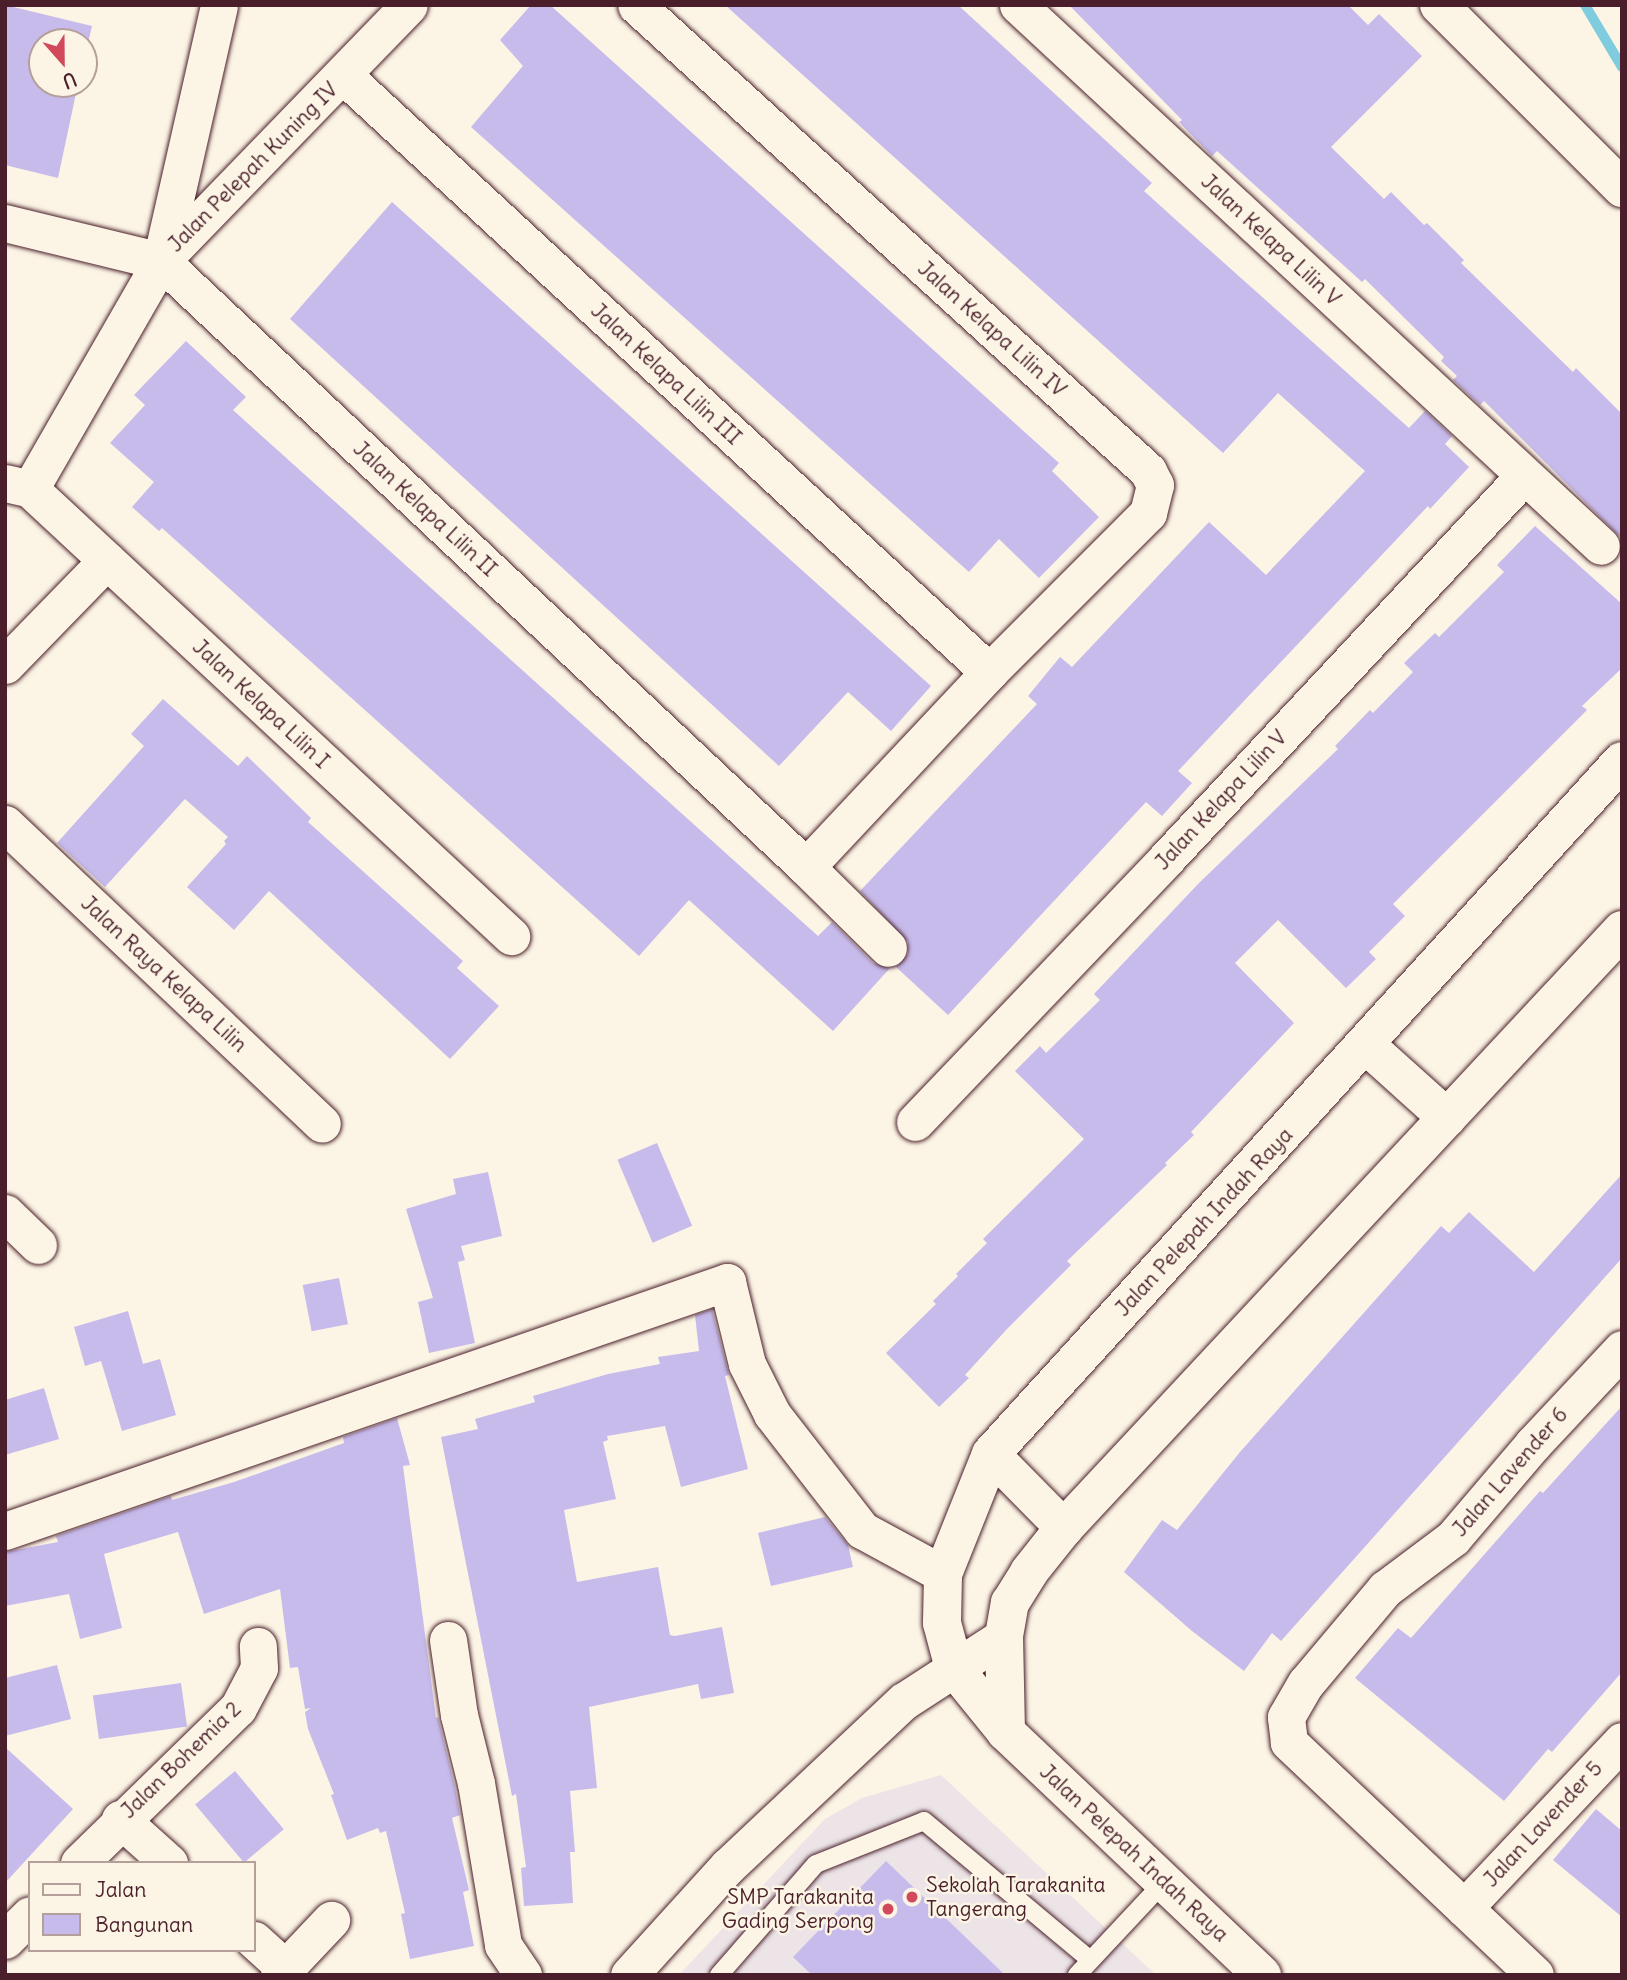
<!DOCTYPE html>
<html>
<head>
<meta charset="utf-8">
<style>
	body { margin:0 }
	#map { position:relative; width:1627px; height:1980px; overflow:hidden; background:#fcf5e5; font-family:Delius,sans-serif }
	div>[style] { position:absolute }
	.built>* { inset:0; background:#ece4e7 }
	.stream>* { height:10px; margin:-5px; padding:0 5px; transform-origin:5px; border-radius:5px; background:#7fccde }
	.building>* { inset:0; background:#c7bbec; transform-origin:0 0 }
	.roads { filter:drop-shadow(0 0 2px #4a1f2b) drop-shadow(0 0 2px #4a1f2b) }
	.lane>* { height:18px; margin:-9px; padding:0 9px; transform-origin:9px; border-radius:9px; background:#fcf5e5 }
	.street>* { height:37px; margin:-18.5px; padding:0 18.5px; transform-origin:18.5px; border-radius:18.5px; background:#fcf5e5 }
	.secondary>* { height:38px; margin:-19px; padding:0 19px; transform-origin:19px; border-radius:19px; background:#fcf5e5 }
	.dots>* { width:19px; height:19px; translate:-50% -50%; box-sizing:border-box; border:4px solid #fcf5e5; border-radius:50% }
	span { translate:-50% -50%; white-space:nowrap; text-align:center; line-height:1.15; -webkit-text-stroke:5px #fcf5e5; paint-order:stroke }
	.street-label { font-size:21px; color:#4a1f2b }
	.poi-label { font-size:21px; color:#4a1f2b }
	.left { translate:0 -50%; text-align:left }
	.right { translate:-100% -50%; text-align:right }
	.frame { position:absolute; inset:0; border:7px solid #4a1f2b; pointer-events:none }
	.legend { position:absolute; left:28px; top:1861px; width:228px; height:91px; box-sizing:border-box; background:#fcf5e5; border:2px solid #b59f9b; margin:0; padding:9px 12px; list-style:none; font-size:21px; color:#4a1f2b }
	.legend li { display:flex; align-items:center; gap:14px; height:35px }
	.legend b { width:35px; border:2px solid #b59f9b }
	.north { position:absolute; left:28px; top:28px; width:70px; height:70px; box-sizing:border-box; background:#fcf5e5; border:2px solid #b59f9b; border-radius:50%; rotate:159deg; font-size:19px; font-weight:700; line-height:28px; text-align:center; color:#4a1f2b }
	.north::after { content:''; display:block; margin:auto; width:24px; height:32px; background:#d1495b; clip-path:polygon(50% 0,100% 100%,50% 72%,0 100%) }
</style>
</head>
<body>
<div id="map">
	<div class="built">
		<div style="clip-path:polygon(941px 1775px,1156px 1975px,679px 1975px,825px 1819px,862px 1798px)"></div>
	</div>
	<div class="stream">
		<div style="left:1585px;top:5px;width:72px;rotate:59.2deg"></div>
	</div>
	<div class="building">
		<div style="clip-path:polygon(5px 5px,92px 26px,84px 60px,84px 42px,42px 42px,42px 84px,78px 84px,58px 178px,5px 165px)"></div>
		<div style="clip-path:polygon(531px 5px,550px 5px,1059px 463px,1052px 471px,1099px 517px,1039px 578px,999px 539px,969px 572px,471px 127px,523px 66px,500px 40px)"></div>
		<div style="clip-path:polygon(725px 5px,958px 5px,1152px 183px,1144px 191px,1176px 220px,1409px 428px,1425px 411px,1452px 436px,1445px 444px,1469px 467px,1430px 509px,1428px 506px,1178px 771px,1192px 783px,1162px 816px,1146px 802px,948px 1015px,896px 967px,908px 954px,908px 942px,860px 891px,1037px 704px,1028px 696px,1060px 657px,1072px 667px,1209px 522px,1266px 575px,1365px 471px,1278px 393px,1223px 453px)"></div>
		<div style="clip-path:polygon(1069px 5px,1348px 5px,1368px 25px,1379px 14px,1422px 56px,1331px 147px,1384px 199px,1391px 192px,1424px 225px,1427px 223px,1464px 260px,1461px 263px,1536px 336px,1573px 372px,1576px 368px,1622px 414px,1622px 539px,1484px 401px,1480px 405px,1453px 380px,1457px 376px,1441px 361px,1444px 357px,1365px 279px,1362px 282px,1217px 151px,1212px 156px,1179px 122px,1182px 120px)"></div>
		<div style="clip-path:polygon(392px 202px,931px 686px,891px 731px,848px 692px,779px 766px,290px 319px)"></div>
		<div style="clip-path:polygon(186px 341px,246px 397px,233px 410px,818px 936px,832px 922px,873px 963px,890px 968px,833px 1031px,689px 900px,639px 956px,162px 528px,159px 531px,132px 507px,154px 482px,110px 443px,145px 405px,134px 395px)"></div>
		<div style="clip-path:polygon(1535px 526px,1622px 604px,1622px 668px,1582px 706px,1587px 710px,1393px 904px,1405px 916px,1369px 952px,1376px 959px,1346px 988px,1278px 920px,1235px 963px,1294px 1023px,1191px 1132px,1194px 1135px,1165px 1163px,1167px 1165px,1067px 1261px,1071px 1265px,1007px 1329px,965px 1375px,969px 1378px,939px 1407px,886px 1353px,936px 1304px,933px 1301px,958px 1276px,956px 1274px,987px 1243px,983px 1239px,1084px 1139px,1015px 1071px,1040px 1046px,1046px 1053px,1100px 1000px,1094px 994px,1199px 883px,1338px 749px,1335px 746px,1370px 710px,1373px 713px,1413px 672px,1404px 663px,1435px 633px,1439px 637px,1504px 572px,1497px 565px)"></div>
		<div style="clip-path:polygon(163px 699px,238px 766px,247px 756px,311px 818px,308px 822px,463px 961px,457px 968px,499px 1006px,450px 1059px,269px 891px,234px 930px,187px 887px,226px 844px,224px 841px,228px 837px,185px 799px,105px 887px,57px 843px,144px 746px,131px 734px)"></div>
		<div style="left:657px;top:1143px;width:90px;height:43px;rotate:67deg"></div>
		<div style="clip-path:polygon(488px 1172px,502px 1236px,461px 1246px,465px 1260px,458px 1262px,475px 1343px,429px 1353px,418px 1302px,433px 1298px,406px 1209px,456px 1194px,453px 1179px)"></div>
		<div style="clip-path:polygon(1622px 1174px,1622px 1258px,1281px 1641px,1272px 1633px,1244px 1671px,1192px 1631px,1124px 1572px,1162px 1520px,1177px 1530px,1240px 1452px,1441px 1226px,1449px 1233px,1469px 1212px,1534px 1272px)"></div>
		<div style="left:339px;top:1278px;width:47px;height:37px;rotate:79deg"></div>
		<div style="clip-path:polygon(712px 1309px,729px 1375px,725px 1376px,748px 1469px,681px 1487px,665px 1426px,607px 1436px,608px 1440px,603px 1442px,616px 1499px,564px 1510px,577px 1582px,658px 1567px,670px 1635px,675px 1636px,722px 1627px,734px 1693px,701px 1699px,698px 1684px,589px 1707px,597px 1788px,570px 1791px,575px 1852px,570px 1852px,573px 1903px,524px 1906px,521px 1868px,526px 1867px,516px 1794px,512px 1796px,441px 1437px,478px 1429px,475px 1419px,535px 1402px,533px 1396px,608px 1374px,660px 1364px,658px 1357px,699px 1351px,695px 1315px)"></div>
		<div style="clip-path:polygon(128px 1311px,143px 1364px,160px 1359px,176px 1415px,122px 1431px,101px 1361px,85px 1366px,74px 1327px)"></div>
		<div style="clip-path:polygon(44px 1388px,59px 1439px,5px 1455px,5px 1400px)"></div>
		<div style="clip-path:polygon(1622px 1406px,1622px 1672px,1552px 1752px,1548px 1749px,1504px 1801px,1355px 1678px,1398px 1628px,1411px 1638px,1540px 1491px,1543px 1493px)"></div>
		<div style="clip-path:polygon(397px 1418px,410px 1465px,403px 1466px,436px 1718px,438px 1717px,455px 1787px,460px 1815px,452px 1818px,469px 1890px,463px 1892px,474px 1946px,410px 1959px,401px 1914px,405px 1913px,386px 1831px,380px 1833px,378px 1828px,347px 1840px,331px 1795px,334px 1794px,308px 1729px,305px 1712px,311px 1708px,305px 1709px,298px 1667px,290px 1668px,280px 1589px,204px 1614px,178px 1532px,104px 1554px,122px 1628px,80px 1639px,69px 1594px,5px 1606px,5px 1552px,58px 1542px,56px 1536px,171px 1496px,172px 1500px,234px 1482px,344px 1443px,343px 1437px)"></div>
		<div style="clip-path:polygon(825px 1517px,848px 1545px,853px 1567px,771px 1586px,758px 1533px)"></div>
		<div style="clip-path:polygon(57px 1665px,71px 1719px,5px 1736px,5px 1678px)"></div>
		<div style="left:181px;top:1683px;width:44px;height:89px;rotate:82deg"></div>
		<div style="clip-path:polygon(5px 1747px,73px 1809px,5px 1883px)"></div>
		<div style="left:235px;top:1771px;width:76px;height:52px;rotate:50deg"></div>
		<div style="clip-path:polygon(1596px 1809px,1622px 1831px,1622px 1917px,1553px 1860px)"></div>
		<div style="clip-path:polygon(886px 1861px,1005px 1975px,812px 1975px,793px 1957px)"></div>
	</div>
	<div class="roads">
		<div class="lane">
			<div style="left:719px;top:1975px;width:147px;rotate:-48.9deg"></div>
			<div style="left:816px;top:1864px;width:116px;rotate:-21.7deg"></div>
			<div style="left:924px;top:1821px;width:217px;rotate:39.9deg"></div>
			<div style="left:1077px;top:1975px;width:127px;rotate:-46.9deg"></div>
		</div>
		<div class="street">
			<div style="left:1018px;top:5px;width:795px;rotate:42.86deg"></div>
			<div style="left:343px;top:75px;width:880px;rotate:42.74deg"></div>
			<div style="left:5px;top:223px;width:161px;rotate:13.7deg"></div>
			<div style="left:161px;top:261px;width:885px;rotate:43.21deg"></div>
			<div style="left:806px;top:867px;width:267px;rotate:-46.8deg"></div>
			<div style="left:989px;top:672px;width:225px;rotate:-45deg"></div>
			<div style="left:1148px;top:513px;width:29px;rotate:-76deg"></div>
			<div style="left:1155px;top:485px;width:16px;rotate:-117deg"></div>
			<div style="left:1148px;top:471px;width:692px;rotate:-137.69deg"></div>
			<div style="left:161px;top:261px;width:262px;rotate:-77.2deg"></div>
			<div style="left:5px;top:483px;width:26px;rotate:13deg"></div>
			<div style="left:30px;top:489px;width:657px;rotate:42.9deg"></div>
			<div style="left:30px;top:489px;width:263px;rotate:-60.1deg"></div>
			<div style="left:161px;top:261px;width:356px;rotate:-45.9deg"></div>
			<div style="left:5px;top:665px;width:146px;rotate:-45.8deg"></div>
			<div style="left:5px;top:824px;width:436px;rotate:43.4deg"></div>
			<div style="left:806px;top:867px;width:115px;rotate:44.6deg"></div>
			<div style="left:915px;top:1122px;width:365px;rotate:-46.3deg"></div>
			<div style="left:1167px;top:858px;width:523px;rotate:-46.94deg"></div>
			<div style="left:5px;top:1213px;width:46px;rotate:44.1deg"></div>
			<div style="left:991px;top:1454px;width:104px;rotate:45.4deg"></div>
			<div style="left:5px;top:1531px;width:764px;rotate:-19.03deg"></div>
			<div style="left:727px;top:1282px;width:84px;rotate:76.3deg"></div>
			<div style="left:747px;top:1364px;width:56px;rotate:63.4deg"></div>
			<div style="left:772px;top:1414px;width:147px;rotate:52.2deg"></div>
			<div style="left:862px;top:1530px;width:92px;rotate:28.5deg"></div>
			<div style="left:448px;top:1640px;width:76px;rotate:81.7deg"></div>
			<div style="left:459px;top:1715px;width:70px;rotate:76deg"></div>
			<div style="left:476px;top:1783px;width:164px;rotate:80.5deg"></div>
			<div style="left:503px;top:1945px;width:36px;rotate:56deg"></div>
			<div style="left:120px;top:1819px;width:66px;rotate:41.9deg"></div>
			<div style="left:79px;top:1863px;width:222px;rotate:-44.3deg"></div>
			<div style="left:238px;top:1708px;width:45px;rotate:-62.3deg"></div>
			<div style="left:259px;top:1668px;width:22px;rotate:-93deg"></div>
			<div style="left:1464px;top:1908px;width:230px;rotate:-46.6deg"></div>
			<div style="left:5px;top:1940px;width:35px;rotate:-45deg"></div>
			<div style="left:254px;top:1940px;width:42px;rotate:42.1deg"></div>
			<div style="left:279px;top:1975px;width:76px;rotate:-46.6deg"></div>
			<div style="left:629px;top:1975px;width:147px;rotate:-47.8deg"></div>
			<div style="left:728px;top:1866px;width:241px;rotate:-43.2deg"></div>
			<div style="left:904px;top:1701px;width:119px;rotate:-33deg"></div>
			<div style="left:1535px;top:1975px;width:339px;rotate:-136.6deg"></div>
			<div style="left:1289px;top:1742px;width:25px;rotate:-97deg"></div>
			<div style="left:1286px;top:1717px;width:39px;rotate:-60deg"></div>
			<div style="left:1306px;top:1683px;width:123px;rotate:-50deg"></div>
			<div style="left:1385px;top:1589px;width:85px;rotate:-36.9deg"></div>
			<div style="left:1453px;top:1538px;width:123px;rotate:-49.6deg"></div>
			<div style="left:1533px;top:1444px;width:130px;rotate:-46.9deg"></div>
		</div>
		<div class="secondary">
			<div style="left:1439px;top:5px;width:259px;rotate:45deg"></div>
			<div style="left:1366px;top:1045px;width:109px;rotate:42deg"></div>
			<div style="left:1006px;top:1732px;width:96px;rotate:-91.2deg"></div>
			<div style="left:1004px;top:1636px;width:34px;rotate:-80deg"></div>
			<div style="left:1010px;top:1603px;width:36px;rotate:-58deg"></div>
			<div style="left:1029px;top:1572px;width:56px;rotate:-51.5deg"></div>
			<div style="left:1064px;top:1528px;width:818px;rotate:-46.98deg"></div>
			<div style="left:1262px;top:1975px;width:353px;rotate:-136.5deg"></div>
			<div style="left:1006px;top:1732px;width:82px;rotate:-129.1deg"></div>
			<div style="left:954px;top:1668px;width:47px;rotate:-104.9deg"></div>
			<div style="left:942px;top:1623px;width:49px;rotate:-88.8deg"></div>
			<div style="left:943px;top:1574px;width:129px;rotate:-68.2deg"></div>
			<div style="left:991px;top:1454px;width:937px;rotate:-47.68deg"></div>
		</div>
	</div>
	<div class="dots">
		<div style="left:912px;top:1897px;background:#d1495b"></div>
		<div style="left:888px;top:1909px;background:#d1495b"></div>
	</div>
	<div class="street-label">
		<span style="left:253px;top:167px;rotate:-45deg">Jalan Pelepah Kuning IV</span>
		<span style="left:1271px;top:240px;rotate:43deg">Jalan Kelapa Lilin V</span>
		<span style="left:992px;top:329px;rotate:42deg">Jalan Kelapa Lilin IV</span>
		<span style="left:666px;top:374px;rotate:43deg">Jalan Kelapa Lilin III</span>
		<span style="left:425px;top:509px;rotate:43deg">Jalan Kelapa Lilin II</span>
		<span style="left:261px;top:704px;rotate:43deg">Jalan Kelapa Lilin I</span>
		<span style="left:1221px;top:800px;rotate:-47deg">Jalan Kelapa Lilin V</span>
		<span style="left:164px;top:974px;rotate:43deg">Jalan Raya Kelapa Lilin</span>
		<span style="left:1204px;top:1222px;rotate:-47deg">Jalan Pelepah Indah Raya</span>
		<span style="left:1510px;top:1472px;rotate:-49deg">Jalan Lavender 6</span>
		<span style="left:181px;top:1760px;rotate:-44deg">Jalan Bohemia 2</span>
		<span style="left:1543px;top:1824px;rotate:-47deg">Jalan Lavender 5</span>
		<span style="left:1134px;top:1853px;rotate:43deg">Jalan Pelepah Indah Raya</span>
	</div>
	<div class="poi-label">
		<span class="left" style="left:926px;top:1897px">Sekolah Tarakanita<br>Tangerang</span>
		<span class="right" style="left:874px;top:1909px">SMP Tarakanita<br>Gading Serpong</span>
	</div>
	<div class="frame"></div>
	<ul class="legend">
	<li><b style="height:9px;background:#fcf5e5"></b>Jalan</li>
	<li><b style="height:19px;background:#c7bbec"></b>Bangunan</li>
	</ul>
	<div class="north">U</div>
</div>
</body>
</html>
